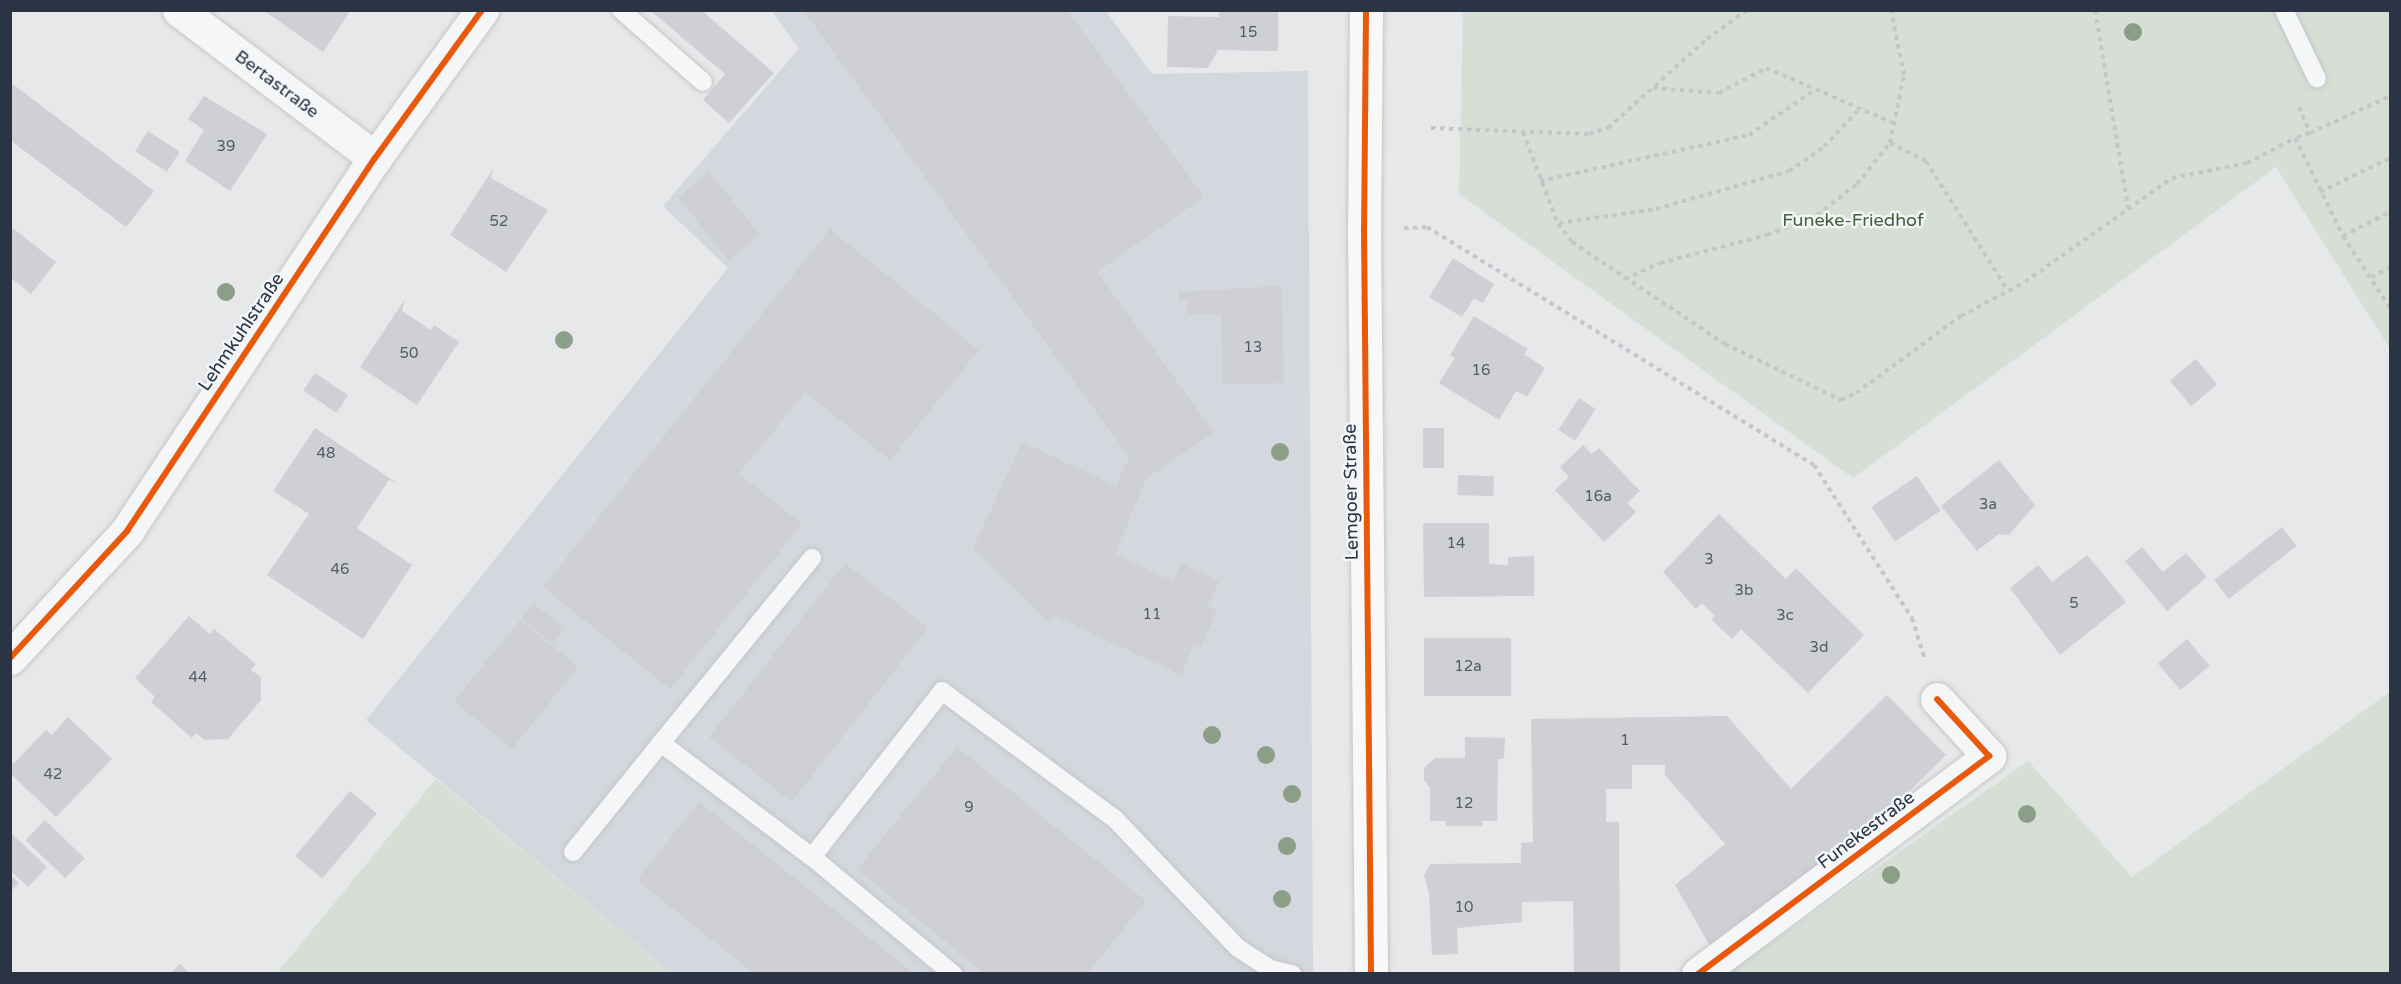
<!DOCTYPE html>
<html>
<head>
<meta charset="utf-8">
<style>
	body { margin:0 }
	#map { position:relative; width:2401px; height:984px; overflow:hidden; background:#e6e8ea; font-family:"Varela Round",sans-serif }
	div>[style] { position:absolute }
	.built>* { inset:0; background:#d4d7dd }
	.green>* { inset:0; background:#d6ded6 }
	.building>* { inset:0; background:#ced0d3; transform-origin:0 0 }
	.path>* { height:4px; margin-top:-2px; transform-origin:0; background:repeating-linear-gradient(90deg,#c5c6ca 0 4.5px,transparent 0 9px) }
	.roads { filter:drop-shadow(0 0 2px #c4c6c8) drop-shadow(0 0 2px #c4c6c8) }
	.lane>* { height:18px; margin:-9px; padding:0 9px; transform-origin:9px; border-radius:9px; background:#f5f6f7 }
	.street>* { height:33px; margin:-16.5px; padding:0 16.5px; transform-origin:16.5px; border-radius:16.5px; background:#f5f6f7 }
	.secondary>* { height:33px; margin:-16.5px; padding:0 16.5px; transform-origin:16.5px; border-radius:16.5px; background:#f8f8f8 }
	.cycleway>* { height:6px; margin:-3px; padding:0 3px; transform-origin:3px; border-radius:3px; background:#e8590c }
	.trees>* { width:18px; height:18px; margin:-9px; border-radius:50%; background:#8a9e88 }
	span { translate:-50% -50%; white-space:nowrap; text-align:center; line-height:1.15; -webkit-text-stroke:5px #f4f6f9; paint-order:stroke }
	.number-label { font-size:15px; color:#545c69 }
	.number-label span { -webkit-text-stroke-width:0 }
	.street-label { font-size:18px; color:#2b3445 }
	.park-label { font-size:18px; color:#3f6138 }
	.frame { position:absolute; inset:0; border:12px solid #2b3445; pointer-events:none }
</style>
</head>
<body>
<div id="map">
	<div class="built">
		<div style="clip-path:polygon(772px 11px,1106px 11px,1152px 74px,1308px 71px,1313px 973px,672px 973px,366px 720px,728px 268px,663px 206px,799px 49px)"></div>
	</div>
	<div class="green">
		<div style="clip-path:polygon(1463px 11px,2390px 11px,2390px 349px,2276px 167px,1853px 478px,1459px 194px)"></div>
		<div style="clip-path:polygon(2390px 692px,2390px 973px,1728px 973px,2028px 761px,2132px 877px)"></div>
		<div style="clip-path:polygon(436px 779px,672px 973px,277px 973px)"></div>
	</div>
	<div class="building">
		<div style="clip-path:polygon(263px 10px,351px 10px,323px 52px)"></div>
		<div style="clip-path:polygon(650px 10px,701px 10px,774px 73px,729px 123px,703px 100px,725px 74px)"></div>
		<div style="clip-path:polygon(803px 10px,1067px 10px,1204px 197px,1097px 272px,1214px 432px,1146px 479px,1115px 554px,1173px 581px,1169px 590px,1185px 597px,1170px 589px,1181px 563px,1219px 581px,1207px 607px,1217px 611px,1201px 647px,1194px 644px,1181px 675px,1055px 616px,1049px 623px,973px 548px,1022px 442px,1116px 486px,1129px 457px)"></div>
		<div style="clip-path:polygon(1219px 10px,1278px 10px,1278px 51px,1218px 50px,1208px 68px,1167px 67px,1168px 16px,1219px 17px)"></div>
		<div style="clip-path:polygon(10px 82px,154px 191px,126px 227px,10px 140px)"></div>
		<div style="clip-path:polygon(204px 96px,267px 134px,230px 191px,185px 161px,204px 130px,188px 119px)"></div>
		<div style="left:148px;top:131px;width:38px;height:24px;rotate:33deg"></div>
		<div style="clip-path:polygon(493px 169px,491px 178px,548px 210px,506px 272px,450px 235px)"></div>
		<div style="left:709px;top:172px;width:81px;height:40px;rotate:51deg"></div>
		<div style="clip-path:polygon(10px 226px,56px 262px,31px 294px,10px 277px)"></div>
		<div style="clip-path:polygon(830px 229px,979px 350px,890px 460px,805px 392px,739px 474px,802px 524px,670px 689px,543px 587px)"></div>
		<div style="clip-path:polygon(1453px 258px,1494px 284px,1483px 303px,1474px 298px,1462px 317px,1429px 297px)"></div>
		<div style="clip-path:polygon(1282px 286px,1284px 383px,1222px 384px,1221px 314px,1187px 314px,1187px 299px,1178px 300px,1178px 292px)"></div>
		<div style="clip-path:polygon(405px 299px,402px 311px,431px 330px,434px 325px,459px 342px,417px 405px,360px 367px)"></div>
		<div style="clip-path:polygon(1474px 316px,1528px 349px,1524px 354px,1545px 368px,1527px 397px,1516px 391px,1499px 420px,1439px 383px,1455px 358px,1450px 355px)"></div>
		<div style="left:2196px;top:359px;width:33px;height:34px;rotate:50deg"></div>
		<div style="left:315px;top:373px;width:40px;height:21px;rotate:34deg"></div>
		<div style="left:1579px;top:398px;width:20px;height:38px;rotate:33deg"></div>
		<div style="clip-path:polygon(315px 428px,397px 483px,389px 480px,357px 528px,412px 565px,363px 639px,267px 575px,309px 514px,273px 491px)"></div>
		<div style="left:1423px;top:428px;width:21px;height:40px"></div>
		<div style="clip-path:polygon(1583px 445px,1592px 454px,1599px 448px,1640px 491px,1627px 503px,1636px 512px,1604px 542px,1555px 490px,1569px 477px,1560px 467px)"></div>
		<div style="clip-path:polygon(1999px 460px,2035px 505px,2009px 535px,1999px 534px,1977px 551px,1941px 506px)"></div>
		<div style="left:1458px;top:475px;width:36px;height:20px;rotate:2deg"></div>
		<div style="left:1917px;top:476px;width:42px;height:55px;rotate:56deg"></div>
		<div style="clip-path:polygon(1719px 514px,1786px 579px,1796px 568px,1864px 635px,1808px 693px,1741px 629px,1732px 639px,1711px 619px,1715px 616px,1702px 603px,1696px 609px,1663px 572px)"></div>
		<div style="clip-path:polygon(1423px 523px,1489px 523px,1489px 564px,1508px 565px,1508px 557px,1534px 556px,1534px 596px,1424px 597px)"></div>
		<div style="left:2282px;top:527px;width:24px;height:86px;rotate:52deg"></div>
		<div style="clip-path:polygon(2142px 547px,2163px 572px,2186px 553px,2207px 577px,2167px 611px,2125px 561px)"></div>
		<div style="clip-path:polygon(2087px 555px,2126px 602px,2060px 655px,2010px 588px,2038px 565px,2052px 582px)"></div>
		<div style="left:845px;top:563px;width:105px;height:221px;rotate:38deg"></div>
		<div style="left:533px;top:603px;width:41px;height:20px;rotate:38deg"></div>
		<div style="clip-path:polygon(189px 616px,210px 634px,214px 629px,256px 664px,251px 670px,261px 677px,261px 700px,228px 739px,205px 740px,196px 733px,192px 738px,151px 702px,155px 697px,135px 678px)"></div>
		<div style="left:520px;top:620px;width:75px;height:105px;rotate:39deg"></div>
		<div style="left:1511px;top:638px;width:58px;height:87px;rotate:90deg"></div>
		<div style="left:2187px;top:639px;width:35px;height:38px;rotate:50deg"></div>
		<div style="clip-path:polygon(1887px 695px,1946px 755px,1858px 842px,1710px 946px,1675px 885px,1725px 844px,1665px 775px,1665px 765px,1632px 765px,1632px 789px,1606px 789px,1606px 822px,1619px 822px,1620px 974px,1574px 974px,1573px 901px,1522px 902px,1522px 922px,1457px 928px,1458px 954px,1432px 955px,1429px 893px,1424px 875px,1430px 864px,1521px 863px,1521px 843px,1533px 842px,1531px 719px,1727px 716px,1791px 789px)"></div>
		<div style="clip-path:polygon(68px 717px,112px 759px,56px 817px,10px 773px,10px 767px,46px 730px,52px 735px)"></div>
		<div style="clip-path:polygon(1465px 737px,1505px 738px,1504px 759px,1498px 759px,1497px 821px,1482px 821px,1483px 826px,1446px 826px,1446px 821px,1430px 821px,1430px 788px,1424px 780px,1424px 768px,1435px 758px,1465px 758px)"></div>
		<div style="clip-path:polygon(957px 747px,1146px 901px,1087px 974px,985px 974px,857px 869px)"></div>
		<div style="left:350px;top:791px;width:35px;height:85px;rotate:40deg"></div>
		<div style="clip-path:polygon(699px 802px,915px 974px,755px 974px,637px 880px)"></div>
		<div style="left:45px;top:820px;width:55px;height:28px;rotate:44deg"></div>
		<div style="clip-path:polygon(10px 832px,47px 867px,28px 887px,10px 870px)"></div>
		<div style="clip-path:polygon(10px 875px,19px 883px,10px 892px)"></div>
		<div style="clip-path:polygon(180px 964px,190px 974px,170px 974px)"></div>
	</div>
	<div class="path">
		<div style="left:2095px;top:10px;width:201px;rotate:80.5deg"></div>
		<div style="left:1653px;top:88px;width:66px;rotate:4.3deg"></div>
		<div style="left:1719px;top:93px;width:53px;rotate:-28deg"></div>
		<div style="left:1766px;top:68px;width:139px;rotate:23.3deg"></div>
		<div style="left:2299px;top:107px;width:28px;rotate:67deg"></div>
		<div style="left:2310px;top:133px;width:16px;rotate:162deg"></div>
		<div style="left:2295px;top:138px;width:109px;rotate:63.9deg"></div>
		<div style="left:2343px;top:236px;width:86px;rotate:56.9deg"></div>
		<div style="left:1431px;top:128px;width:158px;rotate:2.2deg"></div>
		<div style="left:1589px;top:134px;width:20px;rotate:-18deg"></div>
		<div style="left:1608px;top:128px;width:133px;rotate:-42deg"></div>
		<div style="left:1707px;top:39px;width:49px;rotate:-35.9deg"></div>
		<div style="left:1523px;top:132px;width:98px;rotate:69.2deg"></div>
		<div style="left:1558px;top:224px;width:23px;rotate:52deg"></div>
		<div style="left:1572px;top:242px;width:184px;rotate:33.7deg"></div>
		<div style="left:1725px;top:344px;width:129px;rotate:25.8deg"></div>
		<div style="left:1841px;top:400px;width:17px;rotate:-25deg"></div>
		<div style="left:1856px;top:393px;width:130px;rotate:-36.3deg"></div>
		<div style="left:1961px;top:316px;width:72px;rotate:-28deg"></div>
		<div style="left:2025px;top:282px;width:180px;rotate:-35.3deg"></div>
		<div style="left:2172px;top:178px;width:76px;rotate:-11.3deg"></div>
		<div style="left:2247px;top:163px;width:54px;rotate:-27.5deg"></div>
		<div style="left:2310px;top:133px;width:88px;rotate:-24.8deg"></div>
		<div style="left:1890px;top:143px;width:40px;rotate:26.6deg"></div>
		<div style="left:1926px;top:161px;width:151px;rotate:57.7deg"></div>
		<div style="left:1540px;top:181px;width:214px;rotate:-12.4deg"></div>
		<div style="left:1749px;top:135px;width:81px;rotate:-34.5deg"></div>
		<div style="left:2320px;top:192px;width:78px;rotate:-25.9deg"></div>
		<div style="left:1559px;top:223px;width:98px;rotate:-8.2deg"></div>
		<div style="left:1656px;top:209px;width:138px;rotate:-15.9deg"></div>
		<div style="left:1789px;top:171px;width:42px;rotate:-34.4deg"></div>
		<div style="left:1824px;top:147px;width:54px;rotate:-47.2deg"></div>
		<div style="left:1404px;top:228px;width:23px;rotate:-2deg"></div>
		<div style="left:1427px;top:227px;width:454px;rotate:31.6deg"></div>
		<div style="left:1814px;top:465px;width:182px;rotate:57.4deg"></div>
		<div style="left:1912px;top:618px;width:44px;rotate:72.8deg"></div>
		<div style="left:2343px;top:236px;width:53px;rotate:-27.1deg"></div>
		<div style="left:2371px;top:277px;width:21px;rotate:-25deg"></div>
		<div style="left:1625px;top:279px;width:38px;rotate:-25deg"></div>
		<div style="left:1660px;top:263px;width:111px;rotate:-14.7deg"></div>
		<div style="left:1767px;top:235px;width:54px;rotate:-21.8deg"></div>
		<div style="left:1817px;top:215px;width:51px;rotate:-37.8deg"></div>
		<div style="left:1857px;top:184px;width:53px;rotate:-51.2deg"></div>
		<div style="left:1890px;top:143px;width:69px;rotate:-78.4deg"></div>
		<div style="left:1904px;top:75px;width:66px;rotate:-101.3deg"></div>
	</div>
	<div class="roads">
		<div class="lane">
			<div style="left:621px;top:10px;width:109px;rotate:41.3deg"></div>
			<div style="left:2284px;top:10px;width:76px;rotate:64.4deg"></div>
			<div style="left:661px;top:743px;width:239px;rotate:-50.8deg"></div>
			<div style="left:573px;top:852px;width:140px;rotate:-51.1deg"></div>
			<div style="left:661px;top:743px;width:189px;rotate:37.1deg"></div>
			<div style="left:953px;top:974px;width:183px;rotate:-140.3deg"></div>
			<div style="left:812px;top:857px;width:211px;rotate:-51.9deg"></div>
			<div style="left:942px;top:691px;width:215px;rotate:36.5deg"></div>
			<div style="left:1115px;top:819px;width:178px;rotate:46.4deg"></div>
			<div style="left:1238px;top:948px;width:38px;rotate:33deg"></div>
			<div style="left:1270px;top:969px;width:23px;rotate:13deg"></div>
		</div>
		<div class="street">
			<div style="left:179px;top:10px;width:246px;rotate:37.1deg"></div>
			<div style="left:10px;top:658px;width:173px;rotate:-47.3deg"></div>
			<div style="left:127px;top:531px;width:448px;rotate:-56.4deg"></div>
			<div style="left:375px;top:158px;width:183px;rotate:-54.1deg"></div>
			<div style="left:1698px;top:974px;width:364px;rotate:-36.8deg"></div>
			<div style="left:1989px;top:756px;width:77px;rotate:-132.4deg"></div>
		</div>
		<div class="secondary">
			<div style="left:1366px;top:10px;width:218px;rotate:90.5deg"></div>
			<div style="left:1364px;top:228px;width:746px;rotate:89.46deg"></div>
		</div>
	</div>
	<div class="cycleway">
		<div style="left:1366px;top:10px;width:218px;rotate:90.5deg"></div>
		<div style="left:1364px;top:228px;width:746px;rotate:89.46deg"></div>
		<div style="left:10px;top:658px;width:173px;rotate:-47.3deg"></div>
		<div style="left:127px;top:531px;width:448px;rotate:-56.4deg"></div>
		<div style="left:375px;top:158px;width:183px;rotate:-54.1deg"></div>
		<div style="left:1698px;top:974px;width:364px;rotate:-36.8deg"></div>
		<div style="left:1989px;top:756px;width:77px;rotate:-132.4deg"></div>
	</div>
	<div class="trees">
		<div style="left:2133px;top:32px"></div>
		<div style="left:226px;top:292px"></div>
		<div style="left:564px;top:340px"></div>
		<div style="left:1280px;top:452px"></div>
		<div style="left:1212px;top:735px"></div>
		<div style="left:1266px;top:755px"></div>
		<div style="left:1292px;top:794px"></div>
		<div style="left:2027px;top:814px"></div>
		<div style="left:1287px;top:846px"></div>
		<div style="left:1891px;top:875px"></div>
		<div style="left:1282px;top:899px"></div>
	</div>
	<div class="number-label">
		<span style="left:1248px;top:33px">15</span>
		<span style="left:226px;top:147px">39</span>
		<span style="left:499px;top:222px">52</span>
		<span style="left:1253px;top:348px">13</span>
		<span style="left:409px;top:354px">50</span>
		<span style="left:1481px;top:371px">16</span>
		<span style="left:326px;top:454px">48</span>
		<span style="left:1598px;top:497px">16a</span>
		<span style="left:1988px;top:505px">3a</span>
		<span style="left:1456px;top:544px">14</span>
		<span style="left:1709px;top:560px">3</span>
		<span style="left:340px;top:570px">46</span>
		<span style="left:1744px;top:591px">3b</span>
		<span style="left:2074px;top:604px">5</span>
		<span style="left:1152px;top:615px">11</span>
		<span style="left:1785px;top:616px">3c</span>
		<span style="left:1819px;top:648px">3d</span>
		<span style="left:1468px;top:667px">12a</span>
		<span style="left:198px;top:678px">44</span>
		<span style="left:1625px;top:741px">1</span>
		<span style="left:53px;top:775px">42</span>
		<span style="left:1464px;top:804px">12</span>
		<span style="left:969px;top:808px">9</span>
		<span style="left:1464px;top:908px">10</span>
	</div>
	<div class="street-label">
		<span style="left:277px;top:84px;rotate:37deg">Bertastraße</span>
		<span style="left:241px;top:332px;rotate:-56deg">Lehmkuhlstraße</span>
		<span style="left:1351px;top:492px;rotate:-91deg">Lemgoer Straße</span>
		<span style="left:1866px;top:830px;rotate:-37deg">Funekestraße</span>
	</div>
	<div class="park-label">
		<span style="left:1853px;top:220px">Funeke-Friedhof</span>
	</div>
	<div class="frame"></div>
</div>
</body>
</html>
